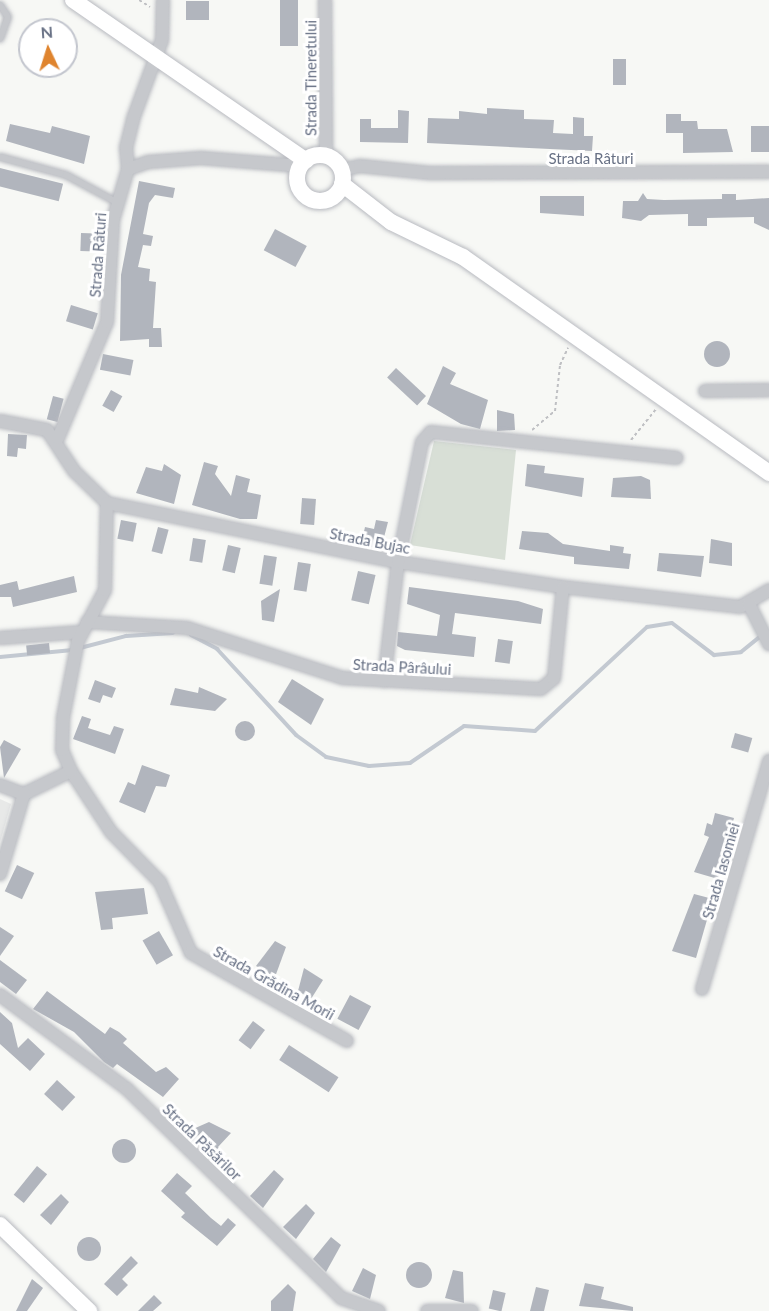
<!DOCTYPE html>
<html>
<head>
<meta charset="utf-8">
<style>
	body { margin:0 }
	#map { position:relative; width:769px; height:1311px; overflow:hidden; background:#f7f8f5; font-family:Lato,sans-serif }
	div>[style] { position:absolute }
	.built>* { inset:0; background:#e8e9e8 }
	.green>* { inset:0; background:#d8dfd6 }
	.stream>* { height:4px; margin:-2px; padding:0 2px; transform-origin:2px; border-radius:2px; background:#c3c9d1 }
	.building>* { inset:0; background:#b1b5bd; transform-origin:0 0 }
	.round { border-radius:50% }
	.path>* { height:2px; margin-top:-1px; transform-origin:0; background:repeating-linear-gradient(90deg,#bfc0c3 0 3px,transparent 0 6px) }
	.roads { filter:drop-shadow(0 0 2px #b8bac0) drop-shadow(0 0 2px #b8bac0) }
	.lane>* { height:6px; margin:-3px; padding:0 3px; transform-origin:3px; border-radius:3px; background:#c6c8cc }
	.street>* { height:12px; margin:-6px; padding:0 6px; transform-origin:6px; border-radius:6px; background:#c6c8cc }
	.secondary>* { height:16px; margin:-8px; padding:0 8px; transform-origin:8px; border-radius:8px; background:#fff }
	.secondary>.ring { margin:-8px; padding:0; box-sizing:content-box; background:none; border:16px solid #fff; border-radius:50% }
	span { translate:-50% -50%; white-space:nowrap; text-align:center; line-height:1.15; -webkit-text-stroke:6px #fff; paint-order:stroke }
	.street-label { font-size:15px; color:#687185 }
	.north { position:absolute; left:18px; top:18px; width:60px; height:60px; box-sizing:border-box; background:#fff; border:2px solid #c3c6ce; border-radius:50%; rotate:356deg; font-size:16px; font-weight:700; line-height:24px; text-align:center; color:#687185 }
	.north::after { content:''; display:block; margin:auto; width:21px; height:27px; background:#df842e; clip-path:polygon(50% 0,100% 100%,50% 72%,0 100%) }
</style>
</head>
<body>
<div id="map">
	<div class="built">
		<div style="clip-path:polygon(0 799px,11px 804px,0 842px)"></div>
	</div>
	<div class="green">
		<div style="clip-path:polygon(434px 441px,516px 450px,505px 560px,410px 545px)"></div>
	</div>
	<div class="stream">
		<div style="left:191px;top:635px;width:30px;rotate:28deg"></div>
		<div style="left:217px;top:649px;width:117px;rotate:47.4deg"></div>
		<div style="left:296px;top:735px;width:37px;rotate:36deg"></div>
		<div style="left:326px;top:757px;width:44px;rotate:11.8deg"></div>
		<div style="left:369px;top:766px;width:41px;rotate:-4.2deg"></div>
		<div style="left:410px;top:763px;width:65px;rotate:-34.4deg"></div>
		<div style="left:464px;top:726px;width:71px;rotate:4deg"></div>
		<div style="left:535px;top:731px;width:153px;rotate:-42.9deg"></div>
		<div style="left:647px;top:627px;width:25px;rotate:-9deg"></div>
		<div style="left:672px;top:623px;width:53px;rotate:37.3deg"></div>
		<div style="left:714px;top:655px;width:27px;rotate:-6deg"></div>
		<div style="left:741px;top:652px;width:26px;rotate:-39deg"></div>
		<div style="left:80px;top:648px;width:48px;rotate:-14.6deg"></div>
		<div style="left:126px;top:636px;width:47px;rotate:-3.7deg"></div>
		<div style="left:0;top:657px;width:73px;rotate:-5.5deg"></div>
	</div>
	<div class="building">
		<div style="left:280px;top:0;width:18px;height:46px"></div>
		<div style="left:186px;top:1px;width:23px;height:19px"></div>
		<div style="left:613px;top:59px;width:13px;height:26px"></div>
		<div style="clip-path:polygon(487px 108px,524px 110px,524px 119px,554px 120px,553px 133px,573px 134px,573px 117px,584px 118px,584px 136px,593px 136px,592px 151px,427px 143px,428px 118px,459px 119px,459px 111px,487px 114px)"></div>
		<div style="clip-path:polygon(398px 110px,409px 111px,408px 143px,360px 142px,360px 119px,371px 119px,371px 128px,398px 128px)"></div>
		<div style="clip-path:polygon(666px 114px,681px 114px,681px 121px,697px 121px,698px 129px,727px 129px,733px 152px,683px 153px,683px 133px,666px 133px)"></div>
		<div style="clip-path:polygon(10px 124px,50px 133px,52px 126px,90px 136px,84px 164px,6px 141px)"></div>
		<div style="left:751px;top:126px;width:18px;height:26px"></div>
		<div style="left:0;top:168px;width:65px;height:18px;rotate:14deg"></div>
		<div style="clip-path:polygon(139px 181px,175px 188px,173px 198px,155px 195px,149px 203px,143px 234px,153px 236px,151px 246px,143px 245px,138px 267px,150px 269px,149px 281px,156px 282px,153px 328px,161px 328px,162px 347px,149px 347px,149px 339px,120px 341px,121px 275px)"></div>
		<div style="clip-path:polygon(643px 193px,647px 199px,664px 200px,722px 199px,722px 194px,736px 194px,736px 200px,769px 198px,769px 230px,754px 223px,754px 217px,707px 218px,707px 226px,688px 226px,688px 214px,649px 215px,641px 221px,622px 218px,623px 201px,638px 201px)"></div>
		<div style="clip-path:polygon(540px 196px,584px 196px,584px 216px,540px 213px)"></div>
		<div style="left:275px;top:229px;width:36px;height:24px;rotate:28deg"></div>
		<div style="left:81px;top:233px;width:23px;height:18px;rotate:2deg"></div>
		<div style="left:71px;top:305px;width:28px;height:17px;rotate:17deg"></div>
		<div class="round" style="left:704px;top:341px;width:26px;height:26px"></div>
		<div style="left:103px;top:354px;width:31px;height:16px;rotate:11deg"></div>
		<div style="clip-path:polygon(443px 366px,456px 373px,450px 384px,488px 400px,480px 429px,461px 424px,427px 404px)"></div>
		<div style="left:396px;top:368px;width:41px;height:13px;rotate:43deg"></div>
		<div style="left:111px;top:390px;width:13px;height:18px;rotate:29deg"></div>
		<div style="left:53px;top:396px;width:11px;height:24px;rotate:15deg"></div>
		<div style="clip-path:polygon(497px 410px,514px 414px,515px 430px,497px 431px)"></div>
		<div style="clip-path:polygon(8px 434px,27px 435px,26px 449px,18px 448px,17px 457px,7px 456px)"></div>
		<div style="clip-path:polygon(204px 462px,218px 466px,215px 474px,231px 496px,236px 475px,250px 479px,247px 492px,261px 495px,257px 519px,240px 519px,192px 505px)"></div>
		<div style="clip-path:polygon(164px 464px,181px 475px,174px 504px,136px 493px,146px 467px,162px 471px)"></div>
		<div style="clip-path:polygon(527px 464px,545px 466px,544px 473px,584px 478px,582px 497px,525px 486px)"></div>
		<div style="clip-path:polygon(641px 476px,650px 480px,651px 499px,611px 497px,613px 478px)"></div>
		<div style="left:302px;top:498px;width:14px;height:26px;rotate:4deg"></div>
		<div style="left:121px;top:520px;width:16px;height:19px;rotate:11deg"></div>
		<div style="clip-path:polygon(376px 520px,388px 522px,381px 549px,361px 545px,365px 527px,374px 529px)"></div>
		<div style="left:158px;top:527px;width:11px;height:25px;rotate:15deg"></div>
		<div style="clip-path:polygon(522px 531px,548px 533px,563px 544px,610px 551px,610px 545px,624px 547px,623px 553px,631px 554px,629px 569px,574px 564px,574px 557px,519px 549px)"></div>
		<div style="left:193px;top:538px;width:13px;height:23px;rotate:9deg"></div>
		<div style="clip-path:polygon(711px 539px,732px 543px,732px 566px,709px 563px)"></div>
		<div style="left:228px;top:545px;width:13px;height:26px;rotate:13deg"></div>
		<div style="clip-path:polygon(659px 553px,704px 556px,701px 577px,657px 571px)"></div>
		<div style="left:264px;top:555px;width:13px;height:29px;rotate:9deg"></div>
		<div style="left:298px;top:562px;width:13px;height:28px;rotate:9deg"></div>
		<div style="left:358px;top:571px;width:18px;height:30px;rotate:13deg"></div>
		<div style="clip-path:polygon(74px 576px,77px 592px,13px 607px,11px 597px,0 597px,0 585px,17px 581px,19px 590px)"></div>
		<div style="clip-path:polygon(409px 587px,518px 601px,543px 609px,541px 624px,455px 613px,452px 634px,476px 637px,474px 657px,405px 650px,397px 646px,398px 632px,437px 636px,440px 615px,407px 604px)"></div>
		<div style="clip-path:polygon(280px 589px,274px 622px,262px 620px,261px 601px)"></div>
		<div style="left:498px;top:639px;width:15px;height:23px;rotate:8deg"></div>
		<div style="left:49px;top:643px;width:10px;height:23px;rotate:84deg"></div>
		<div style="clip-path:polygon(292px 679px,324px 699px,311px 725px,278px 702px)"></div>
		<div style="clip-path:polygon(95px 680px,116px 688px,112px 698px,103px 695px,100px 703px,88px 699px)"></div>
		<div style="clip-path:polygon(199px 687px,227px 699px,215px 711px,170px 705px,175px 688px,198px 693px)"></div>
		<div style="clip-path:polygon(82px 716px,91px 719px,88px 728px,110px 735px,114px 726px,124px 729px,115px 754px,73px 739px)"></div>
		<div class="round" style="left:235px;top:721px;width:20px;height:20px"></div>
		<div style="left:735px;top:733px;width:18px;height:15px;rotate:16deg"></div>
		<div style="clip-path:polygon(4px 740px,21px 749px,4px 778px,0 747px)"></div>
		<div style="clip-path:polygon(142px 765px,170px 775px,166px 787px,156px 786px,145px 813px,119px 802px,128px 782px,135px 785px)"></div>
		<div style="clip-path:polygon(715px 813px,734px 818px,718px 879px,694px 872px,709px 837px,704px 835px,707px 823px,712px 825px)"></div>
		<div style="left:17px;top:865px;width:19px;height:29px;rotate:25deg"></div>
		<div style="clip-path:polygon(144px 888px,148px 914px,112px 918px,113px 929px,101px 930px,95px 892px)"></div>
		<div style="clip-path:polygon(694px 894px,713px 899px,696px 958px,672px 951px)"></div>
		<div style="clip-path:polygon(0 927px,14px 936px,0 956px)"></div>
		<div style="left:159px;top:931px;width:28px;height:19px;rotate:60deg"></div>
		<div style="clip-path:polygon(275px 941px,286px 947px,275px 977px,256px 966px)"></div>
		<div style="clip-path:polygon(0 960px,27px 980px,16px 994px,0 982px)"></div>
		<div style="clip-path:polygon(304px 968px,323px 980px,311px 999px,298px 991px)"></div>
		<div style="clip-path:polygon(47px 991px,105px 1034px,110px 1027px,119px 1032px,127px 1039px,123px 1043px,156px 1072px,166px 1067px,179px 1079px,163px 1097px,117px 1064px,113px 1068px,104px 1062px,74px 1032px,33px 1009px)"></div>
		<div style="left:350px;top:995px;width:24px;height:27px;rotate:28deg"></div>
		<div style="clip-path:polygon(0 1012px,12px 1023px,18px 1048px,28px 1038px,45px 1054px,30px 1071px,0 1044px)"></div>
		<div style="left:253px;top:1021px;width:15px;height:24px;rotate:37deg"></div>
		<div style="left:289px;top:1045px;width:59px;height:18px;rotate:33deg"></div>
		<div style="left:57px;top:1080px;width:25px;height:19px;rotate:43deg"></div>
		<div style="clip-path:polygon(209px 1122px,231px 1133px,218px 1147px,223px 1152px,214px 1162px,184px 1133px)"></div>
		<div class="round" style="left:112px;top:1139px;width:24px;height:24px"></div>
		<div style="left:37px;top:1166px;width:13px;height:37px;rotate:39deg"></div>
		<div style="clip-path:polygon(274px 1170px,284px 1179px,263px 1208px,250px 1196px)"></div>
		<div style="clip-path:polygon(177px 1173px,192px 1186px,185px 1193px,211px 1218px,221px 1226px,228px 1218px,236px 1225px,217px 1246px,181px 1217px,185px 1213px,161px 1191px)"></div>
		<div style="clip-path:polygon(61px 1194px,69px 1202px,51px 1225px,40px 1215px)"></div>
		<div style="clip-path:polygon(306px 1204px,315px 1213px,296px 1239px,283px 1227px)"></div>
		<div style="clip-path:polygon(331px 1237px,341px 1245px,326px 1272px,313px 1259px)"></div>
		<div class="round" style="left:77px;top:1237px;width:24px;height:24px"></div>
		<div style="clip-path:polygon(131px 1256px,138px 1263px,122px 1279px,128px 1285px,117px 1296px,104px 1284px)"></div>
		<div class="round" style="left:406px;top:1262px;width:26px;height:26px"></div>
		<div style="clip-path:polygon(363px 1268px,376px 1275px,370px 1299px,352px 1291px)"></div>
		<div style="clip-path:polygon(453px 1270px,463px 1272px,464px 1303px,445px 1298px)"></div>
		<div style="clip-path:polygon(32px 1279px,43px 1288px,27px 1311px,16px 1311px)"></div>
		<div style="clip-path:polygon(585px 1283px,604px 1287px,601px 1299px,633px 1307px,633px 1311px,579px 1306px)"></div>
		<div style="clip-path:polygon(288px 1284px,296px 1292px,293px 1311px,271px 1311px,271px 1301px)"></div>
		<div style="clip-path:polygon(536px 1287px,549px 1290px,544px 1311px,530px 1311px)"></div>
		<div style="left:493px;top:1290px;width:13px;height:19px;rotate:13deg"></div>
		<div style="clip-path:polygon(154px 1295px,162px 1303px,153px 1311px,138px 1311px)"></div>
	</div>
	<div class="path">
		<div style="left:139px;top:0;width:13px;rotate:32deg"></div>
		<div style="left:532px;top:430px;width:30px;rotate:-40deg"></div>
		<div style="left:555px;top:411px;width:46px;rotate:-83.8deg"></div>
		<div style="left:560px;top:365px;width:19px;rotate:-65deg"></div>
		<div style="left:631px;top:440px;width:40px;rotate:-51deg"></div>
	</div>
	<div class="roads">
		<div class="lane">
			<div style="left:0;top:5px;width:14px;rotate:56deg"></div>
			<div style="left:8px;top:17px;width:23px;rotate:110deg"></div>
			<div style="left:0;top:157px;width:68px;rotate:15.3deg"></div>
			<div style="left:66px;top:175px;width:59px;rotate:28.3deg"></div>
		</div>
		<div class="street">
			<div style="left:325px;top:0;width:157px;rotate:89.6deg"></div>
			<div style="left:128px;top:169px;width:21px;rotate:-95deg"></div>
			<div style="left:126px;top:148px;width:30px;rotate:-76deg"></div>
			<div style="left:133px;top:119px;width:84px;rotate:-69.8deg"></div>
			<div style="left:162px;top:40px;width:40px;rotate:-88.6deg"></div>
			<div style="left:341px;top:170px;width:19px;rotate:-12deg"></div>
			<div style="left:360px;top:166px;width:70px;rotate:5.7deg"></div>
			<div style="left:430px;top:173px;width:339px;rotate:-0.2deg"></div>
			<div style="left:705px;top:391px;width:64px;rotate:-0.9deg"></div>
			<div style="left:0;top:421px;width:48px;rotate:10.8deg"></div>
			<div style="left:47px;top:430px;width:49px;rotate:56.6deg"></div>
			<div style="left:74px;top:471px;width:46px;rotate:44.1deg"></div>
			<div style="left:107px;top:503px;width:297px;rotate:11.5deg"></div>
			<div style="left:398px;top:562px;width:167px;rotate:8.6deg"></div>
			<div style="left:563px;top:587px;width:178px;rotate:6.4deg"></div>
			<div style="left:740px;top:607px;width:34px;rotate:-30deg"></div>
			<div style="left:58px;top:438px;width:126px;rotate:-67.1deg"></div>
			<div style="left:107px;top:322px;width:102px;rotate:-86.6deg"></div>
			<div style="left:113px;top:220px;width:53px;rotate:-73.6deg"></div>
			<div style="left:128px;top:169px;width:21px;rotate:-19deg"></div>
			<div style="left:148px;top:162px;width:53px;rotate:-4.3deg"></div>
			<div style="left:201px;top:158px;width:100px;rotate:4.6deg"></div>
			<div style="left:749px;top:604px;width:45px;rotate:63.4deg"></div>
			<div style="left:87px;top:622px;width:100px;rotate:3.4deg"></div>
			<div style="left:187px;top:628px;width:164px;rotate:17.8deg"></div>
			<div style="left:343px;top:678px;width:198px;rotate:3.2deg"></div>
			<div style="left:541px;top:689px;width:17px;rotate:-40deg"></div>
			<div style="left:554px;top:678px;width:91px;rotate:-84.4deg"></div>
			<div style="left:0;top:638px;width:82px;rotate:-4.2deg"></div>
			<div style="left:384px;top:681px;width:120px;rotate:-83.3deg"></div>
			<div style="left:398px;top:562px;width:122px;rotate:-78.7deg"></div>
			<div style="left:422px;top:442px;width:13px;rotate:-48deg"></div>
			<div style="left:431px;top:432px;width:247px;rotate:6deg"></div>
			<div style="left:71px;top:771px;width:73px;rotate:56.7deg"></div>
			<div style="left:111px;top:832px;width:70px;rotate:45.6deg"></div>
			<div style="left:160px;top:882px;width:77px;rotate:66.4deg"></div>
			<div style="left:191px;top:953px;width:179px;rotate:29.4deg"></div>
			<div style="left:0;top:785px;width:26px;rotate:21deg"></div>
			<div style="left:24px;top:794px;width:52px;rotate:-26.1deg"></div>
			<div style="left:71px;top:771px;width:23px;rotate:-113deg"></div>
			<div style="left:62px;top:750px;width:32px;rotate:-88deg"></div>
			<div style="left:63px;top:718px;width:78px;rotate:-79deg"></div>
			<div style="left:78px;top:641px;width:58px;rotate:-62.1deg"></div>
			<div style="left:105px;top:590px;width:87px;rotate:-88.7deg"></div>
			<div style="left:0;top:874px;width:84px;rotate:-73.3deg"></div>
			<div style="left:702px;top:989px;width:238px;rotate:-73.6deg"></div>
			<div style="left:0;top:995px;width:158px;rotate:36.5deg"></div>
			<div style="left:127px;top:1089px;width:299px;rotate:44.3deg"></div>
			<div style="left:341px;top:1298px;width:40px;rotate:18.9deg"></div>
			<div style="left:427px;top:1311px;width:45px"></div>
		</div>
		<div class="secondary">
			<div style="left:73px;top:0;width:283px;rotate:34.6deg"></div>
			<div class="ring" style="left:297px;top:155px;width:30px;height:30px"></div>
			<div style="left:342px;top:184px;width:62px;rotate:37.8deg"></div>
			<div style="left:391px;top:222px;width:80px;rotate:25.9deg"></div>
			<div style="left:463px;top:257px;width:375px;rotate:35.2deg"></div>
			<div style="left:0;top:1225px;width:124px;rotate:44deg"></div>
		</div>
	</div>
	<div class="street-label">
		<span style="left:311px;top:78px;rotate:-90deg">Strada Tineretului</span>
		<span style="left:591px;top:159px">Strada Râturi</span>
		<span style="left:98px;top:255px;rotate:-86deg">Strada Râturi</span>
		<span style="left:370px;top:541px;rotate:11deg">Strada Bujac</span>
		<span style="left:402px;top:667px;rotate:3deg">Strada Pârâului</span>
		<span style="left:721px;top:871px;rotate:-74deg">Strada Iasomiei</span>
		<span style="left:274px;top:983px;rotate:29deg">Strada Grădina Morii</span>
		<span style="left:202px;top:1142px;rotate:44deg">Strada Păsărilor</span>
	</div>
	<div class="north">N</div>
</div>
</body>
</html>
